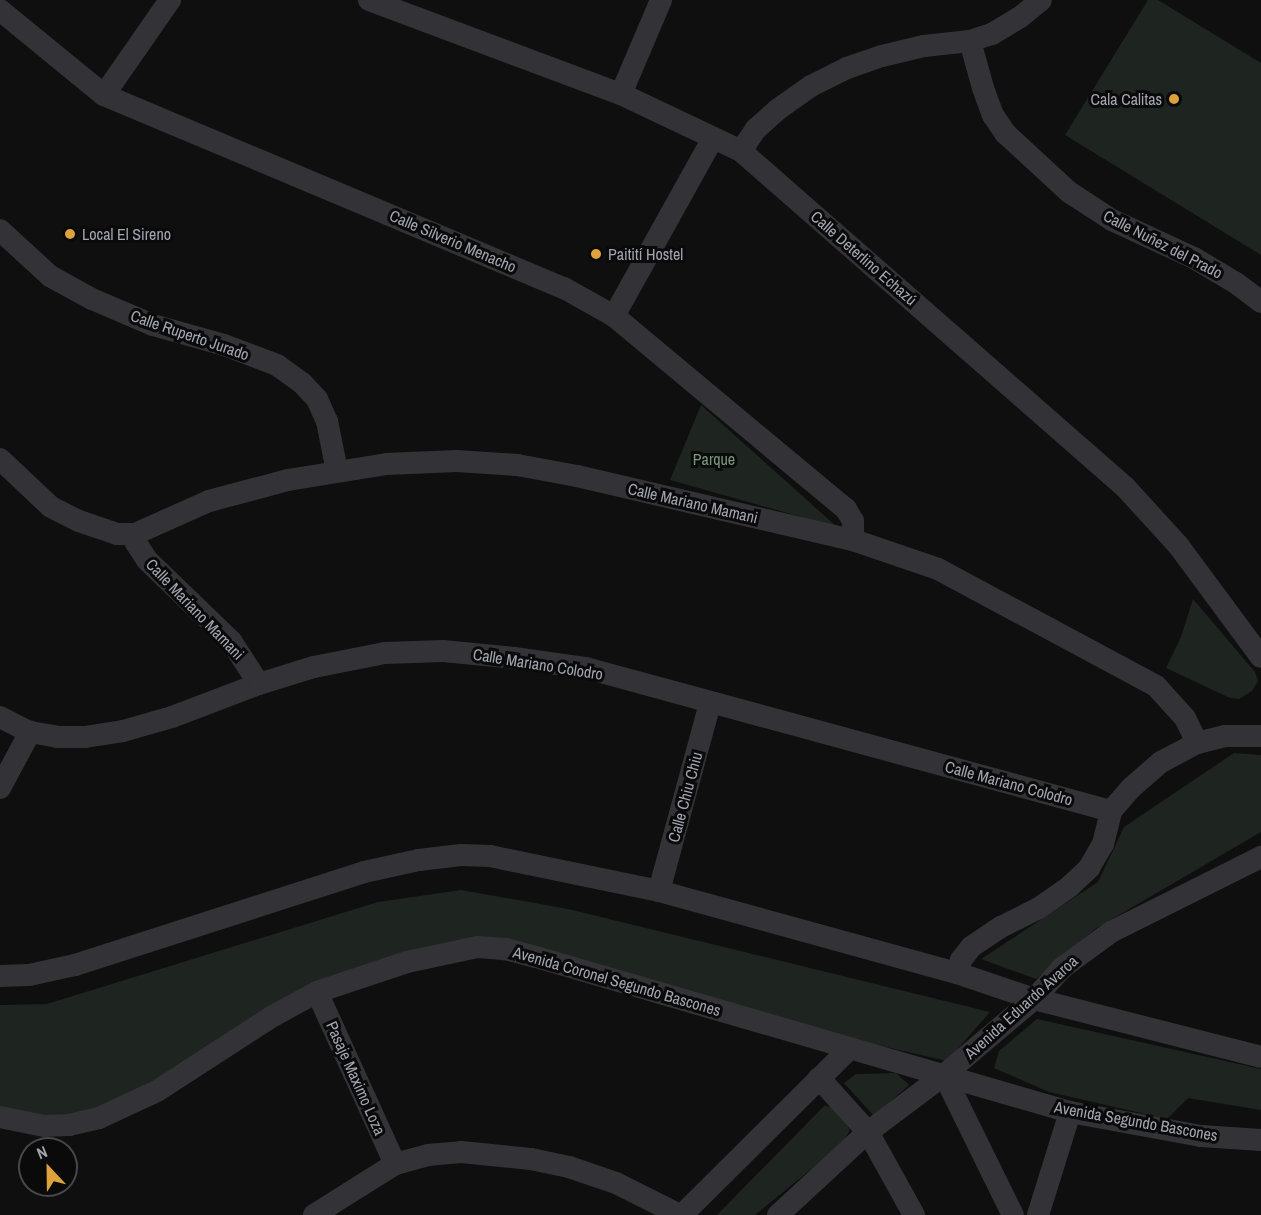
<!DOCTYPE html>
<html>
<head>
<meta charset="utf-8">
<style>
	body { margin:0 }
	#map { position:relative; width:1261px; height:1215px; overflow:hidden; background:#0f0f10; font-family:"Archivo Narrow",sans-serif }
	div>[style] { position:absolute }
	.green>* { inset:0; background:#1e241f }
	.minor>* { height:22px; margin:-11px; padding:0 11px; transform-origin:11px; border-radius:11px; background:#333337 }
	.dots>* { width:16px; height:16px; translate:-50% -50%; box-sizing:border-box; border:3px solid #0a0a0b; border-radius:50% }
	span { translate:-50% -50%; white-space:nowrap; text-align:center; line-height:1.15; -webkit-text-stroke:6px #0a0a0b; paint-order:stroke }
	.poi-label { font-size:16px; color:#a2a6b0 }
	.right { translate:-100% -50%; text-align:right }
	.left { translate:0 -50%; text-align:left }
	.street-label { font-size:16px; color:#a2a6b0 }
	.park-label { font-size:16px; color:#7a997b }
	.north { position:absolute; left:18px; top:1137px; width:60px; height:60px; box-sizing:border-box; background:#0a0a0b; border:2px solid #47484d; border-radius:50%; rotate:338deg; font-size:16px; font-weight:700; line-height:24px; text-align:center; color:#a2a6b0 }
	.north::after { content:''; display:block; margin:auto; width:21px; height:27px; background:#dda23b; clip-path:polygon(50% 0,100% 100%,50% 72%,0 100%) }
</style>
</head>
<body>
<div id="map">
	<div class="green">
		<div style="clip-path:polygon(1148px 0,1158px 0,1261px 63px,1261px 255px,1065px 135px)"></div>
		<div style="clip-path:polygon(701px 405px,837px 527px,670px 480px)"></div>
		<div style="clip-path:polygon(1193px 599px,1255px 672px,1258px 681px,1252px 691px,1239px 699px,1230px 698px,1166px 668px,1181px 637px)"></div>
		<div style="clip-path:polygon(1234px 753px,1261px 755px,1261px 832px,1095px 929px,1036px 979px,981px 959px,1098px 882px,1124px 827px)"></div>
		<div style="clip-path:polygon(461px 890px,568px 909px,990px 1012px,947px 1061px,520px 963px,464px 955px,286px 1010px,66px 1127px,0 1127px,0 1005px,47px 1004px,378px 902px)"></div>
		<div style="clip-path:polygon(1037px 1019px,1261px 1069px,1261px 1110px,1188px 1098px,1167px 1119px,1049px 1092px,994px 1068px,999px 1051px)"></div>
		<div style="clip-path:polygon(896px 1073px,909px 1085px,874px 1116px,844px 1083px,856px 1074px)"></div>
		<div style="clip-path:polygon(824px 1106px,835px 1107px,850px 1130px,842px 1144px,755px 1215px,717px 1215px)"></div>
	</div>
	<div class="minor">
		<div style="left:369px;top:0;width:269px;rotate:20.5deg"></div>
		<div style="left:621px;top:94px;width:133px;rotate:25.4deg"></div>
		<div style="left:741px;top:151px;width:510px;rotate:41.19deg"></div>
		<div style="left:1125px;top:487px;width:79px;rotate:47.6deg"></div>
		<div style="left:1178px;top:545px;width:139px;rotate:53.5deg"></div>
		<div style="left:0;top:10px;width:134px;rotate:39.3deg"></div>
		<div style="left:104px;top:95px;width:499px;rotate:22.8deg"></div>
		<div style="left:564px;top:288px;width:57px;rotate:29.2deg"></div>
		<div style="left:614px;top:316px;width:302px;rotate:39.8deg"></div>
		<div style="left:846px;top:509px;width:14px;rotate:60deg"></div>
		<div style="left:853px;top:521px;width:19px;rotate:90deg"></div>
		<div style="left:970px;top:41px;width:49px;rotate:74.5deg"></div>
		<div style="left:983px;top:88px;width:29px;rotate:70deg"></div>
		<div style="left:993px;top:115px;width:22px;rotate:56deg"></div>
		<div style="left:1005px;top:133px;width:87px;rotate:42.7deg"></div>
		<div style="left:1069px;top:192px;width:51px;rotate:33.1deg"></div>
		<div style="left:1112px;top:220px;width:90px;rotate:24.9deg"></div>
		<div style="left:1194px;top:258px;width:49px;rotate:30.8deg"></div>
		<div style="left:1236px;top:283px;width:31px;rotate:37deg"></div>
		<div style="left:621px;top:94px;width:102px;rotate:-66.9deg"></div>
		<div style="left:104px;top:95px;width:116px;rotate:-55.2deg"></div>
		<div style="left:741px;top:151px;width:27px;rotate:-56deg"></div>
		<div style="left:756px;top:129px;width:28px;rotate:-42deg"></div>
		<div style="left:777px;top:110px;width:42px;rotate:-35.2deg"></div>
		<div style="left:811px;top:86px;width:40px;rotate:-26.6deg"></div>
		<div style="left:847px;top:68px;width:37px;rotate:-19deg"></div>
		<div style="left:882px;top:56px;width:43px;rotate:-13.4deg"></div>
		<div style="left:924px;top:46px;width:46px;rotate:-6.2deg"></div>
		<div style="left:970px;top:41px;width:23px;rotate:-18deg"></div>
		<div style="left:992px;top:34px;width:31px;rotate:-31deg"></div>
		<div style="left:1019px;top:18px;width:28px;rotate:-39deg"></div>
		<div style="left:0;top:230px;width:68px;rotate:42.6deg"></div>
		<div style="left:50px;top:276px;width:48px;rotate:28.7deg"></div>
		<div style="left:92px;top:299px;width:66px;rotate:23.1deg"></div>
		<div style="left:153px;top:325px;width:74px;rotate:15.7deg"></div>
		<div style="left:224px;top:345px;width:57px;rotate:20.7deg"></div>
		<div style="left:277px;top:365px;width:31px;rotate:36deg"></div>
		<div style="left:302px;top:383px;width:22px;rotate:47deg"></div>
		<div style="left:317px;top:399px;width:24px;rotate:66deg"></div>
		<div style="left:327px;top:421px;width:51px;rotate:78.7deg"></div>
		<div style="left:614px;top:316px;width:204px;rotate:-60.9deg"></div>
		<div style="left:0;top:459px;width:70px;rotate:43.3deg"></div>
		<div style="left:51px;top:507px;width:31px;rotate:27deg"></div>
		<div style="left:79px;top:521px;width:40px;rotate:18.9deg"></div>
		<div style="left:117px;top:534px;width:18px"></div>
		<div style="left:135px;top:534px;width:81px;rotate:-24deg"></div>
		<div style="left:209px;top:501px;width:82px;rotate:-14.9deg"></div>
		<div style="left:288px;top:480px;width:100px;rotate:-9.2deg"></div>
		<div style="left:387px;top:464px;width:70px;rotate:-2.5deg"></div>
		<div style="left:457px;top:461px;width:60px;rotate:3.8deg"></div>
		<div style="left:517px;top:465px;width:61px;rotate:10.4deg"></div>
		<div style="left:577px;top:476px;width:283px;rotate:13.1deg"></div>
		<div style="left:853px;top:540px;width:90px;rotate:18.8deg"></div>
		<div style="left:938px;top:569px;width:247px;rotate:28.2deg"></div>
		<div style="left:1156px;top:686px;width:43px;rotate:47.8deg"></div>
		<div style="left:1185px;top:718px;width:28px;rotate:64deg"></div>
		<div style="left:135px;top:534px;width:9px;rotate:84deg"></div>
		<div style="left:136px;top:543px;width:20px;rotate:57deg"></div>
		<div style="left:147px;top:560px;width:117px;rotate:44deg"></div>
		<div style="left:231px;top:641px;width:51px;rotate:56.9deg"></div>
		<div style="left:0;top:717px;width:34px;rotate:27deg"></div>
		<div style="left:30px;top:732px;width:27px;rotate:10deg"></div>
		<div style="left:57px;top:737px;width:28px"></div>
		<div style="left:85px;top:737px;width:38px;rotate:-9deg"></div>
		<div style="left:123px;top:731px;width:51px;rotate:-15.9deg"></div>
		<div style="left:172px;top:717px;width:93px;rotate:-20.8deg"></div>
		<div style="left:259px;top:684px;width:58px;rotate:-17.2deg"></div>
		<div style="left:314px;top:667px;width:72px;rotate:-11.2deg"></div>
		<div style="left:385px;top:653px;width:58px;rotate:-2deg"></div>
		<div style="left:443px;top:651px;width:71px;rotate:5.6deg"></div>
		<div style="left:514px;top:658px;width:73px;rotate:7.9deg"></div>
		<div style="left:586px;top:668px;width:544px;rotate:15.24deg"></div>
		<div style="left:0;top:788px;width:64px;rotate:-61.8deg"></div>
		<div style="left:659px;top:891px;width:195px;rotate:-74.8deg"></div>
		<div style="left:957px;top:973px;width:14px;rotate:-73deg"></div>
		<div style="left:961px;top:960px;width:16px;rotate:-52deg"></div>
		<div style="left:971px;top:947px;width:36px;rotate:-34deg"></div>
		<div style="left:1001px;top:927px;width:42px;rotate:-26.6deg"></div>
		<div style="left:1039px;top:908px;width:38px;rotate:-35deg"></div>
		<div style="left:1070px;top:886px;width:26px;rotate:-43deg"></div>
		<div style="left:1089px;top:868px;width:28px;rotate:-60deg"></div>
		<div style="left:1103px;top:844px;width:34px;rotate:-76deg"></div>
		<div style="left:1111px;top:811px;width:30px;rotate:-49deg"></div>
		<div style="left:1131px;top:788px;width:40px;rotate:-41deg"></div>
		<div style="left:1161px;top:762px;width:41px;rotate:-27.8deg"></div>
		<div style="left:1197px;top:743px;width:29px;rotate:-14deg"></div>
		<div style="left:1225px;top:736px;width:36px"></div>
		<div style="left:0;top:976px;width:29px;rotate:-2deg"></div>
		<div style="left:29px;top:975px;width:47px;rotate:-12.3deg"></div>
		<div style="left:75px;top:965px;width:304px;rotate:-17.8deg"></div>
		<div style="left:364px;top:872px;width:56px;rotate:-12.3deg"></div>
		<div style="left:419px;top:860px;width:42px;rotate:-6.8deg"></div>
		<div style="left:461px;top:855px;width:29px;rotate:2deg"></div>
		<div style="left:490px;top:856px;width:173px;rotate:11.7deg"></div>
		<div style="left:659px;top:891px;width:309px;rotate:15.4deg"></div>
		<div style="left:957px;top:973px;width:81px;rotate:18.7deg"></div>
		<div style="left:1034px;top:999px;width:234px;rotate:14.3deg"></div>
		<div style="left:317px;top:992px;width:189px;rotate:65.6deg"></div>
		<div style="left:944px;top:1075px;width:156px;rotate:63.8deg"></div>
		<div style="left:819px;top:1078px;width:73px;rotate:47.8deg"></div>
		<div style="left:868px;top:1132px;width:95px;rotate:61deg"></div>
		<div style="left:0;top:1117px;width:45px;rotate:11.6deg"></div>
		<div style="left:44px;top:1126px;width:25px;rotate:-2deg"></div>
		<div style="left:69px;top:1125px;width:31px;rotate:-13deg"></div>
		<div style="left:99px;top:1118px;width:64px;rotate:-25deg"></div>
		<div style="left:157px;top:1091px;width:138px;rotate:-32.9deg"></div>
		<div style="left:273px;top:1016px;width:50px;rotate:-28.6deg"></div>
		<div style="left:317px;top:992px;width:95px;rotate:-18.4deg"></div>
		<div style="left:407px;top:962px;width:72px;rotate:-12.1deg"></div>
		<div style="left:477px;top:947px;width:29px;rotate:4deg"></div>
		<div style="left:506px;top:949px;width:31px;rotate:15deg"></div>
		<div style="left:536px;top:957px;width:556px;rotate:16.19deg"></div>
		<div style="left:1070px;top:1112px;width:133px;rotate:10.4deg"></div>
		<div style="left:1201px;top:1136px;width:60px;rotate:3.8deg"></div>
		<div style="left:314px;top:1215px;width:96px;rotate:-32.2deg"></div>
		<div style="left:395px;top:1164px;width:34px;rotate:-15deg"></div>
		<div style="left:428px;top:1155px;width:33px;rotate:-5deg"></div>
		<div style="left:461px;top:1152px;width:70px;rotate:5.7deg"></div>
		<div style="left:531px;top:1159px;width:39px;rotate:12deg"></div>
		<div style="left:569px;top:1167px;width:50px;rotate:18.8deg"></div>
		<div style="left:616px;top:1183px;width:72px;rotate:26.6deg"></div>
		<div style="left:682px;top:1215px;width:235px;rotate:-44.8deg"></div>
		<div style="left:778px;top:1215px;width:122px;rotate:-42.7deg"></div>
		<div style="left:868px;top:1132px;width:95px;rotate:-36.9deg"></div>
		<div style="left:944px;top:1075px;width:118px;rotate:-40.2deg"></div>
		<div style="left:1034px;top:999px;width:42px;rotate:-47.9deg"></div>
		<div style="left:1062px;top:968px;width:61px;rotate:-36.3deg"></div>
		<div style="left:1111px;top:932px;width:168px;rotate:-26.6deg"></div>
		<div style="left:1038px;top:1215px;width:108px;rotate:-72.7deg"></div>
	</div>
	<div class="dots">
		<div style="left:1174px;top:99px;background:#dda23b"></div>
		<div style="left:70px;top:234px;background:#dda23b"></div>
		<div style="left:596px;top:254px;background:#dda23b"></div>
	</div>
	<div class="poi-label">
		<span class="right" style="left:1162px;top:99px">Cala Calitas</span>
		<span class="left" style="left:82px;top:234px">Local El Sireno</span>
		<span class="left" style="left:608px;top:254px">Paitití Hostel</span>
	</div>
	<div class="street-label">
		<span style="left:453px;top:241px;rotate:23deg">Calle Silverio Menacho</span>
		<span style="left:1163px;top:244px;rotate:27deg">Calle Nuñez del Prado</span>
		<span style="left:864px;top:258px;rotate:41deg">Calle Deterlino Echazú</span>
		<span style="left:190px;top:335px;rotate:19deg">Calle Ruperto Jurado</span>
		<span style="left:693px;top:503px;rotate:13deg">Calle Mariano Mamani</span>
		<span style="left:195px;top:609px;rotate:46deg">Calle Mariano Mamani</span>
		<span style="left:538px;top:664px;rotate:9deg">Calle Mariano Colodro</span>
		<span style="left:1009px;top:783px;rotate:15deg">Calle Mariano Colodro</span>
		<span style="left:685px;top:797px;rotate:-75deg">Calle Chiu Chiu</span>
		<span style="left:617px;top:981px;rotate:16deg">Avenida Coronel Segundo Bascones</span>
		<span style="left:1021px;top:1007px;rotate:-42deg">Avenida Eduardo Avaroa</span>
		<span style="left:356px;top:1078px;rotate:66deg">Pasaje Maximo Loza</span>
		<span style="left:1136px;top:1121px;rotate:10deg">Avenida Segundo Bascones</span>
	</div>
	<div class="park-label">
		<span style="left:714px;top:459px">Parque</span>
	</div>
	<div class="north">N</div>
</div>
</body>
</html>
